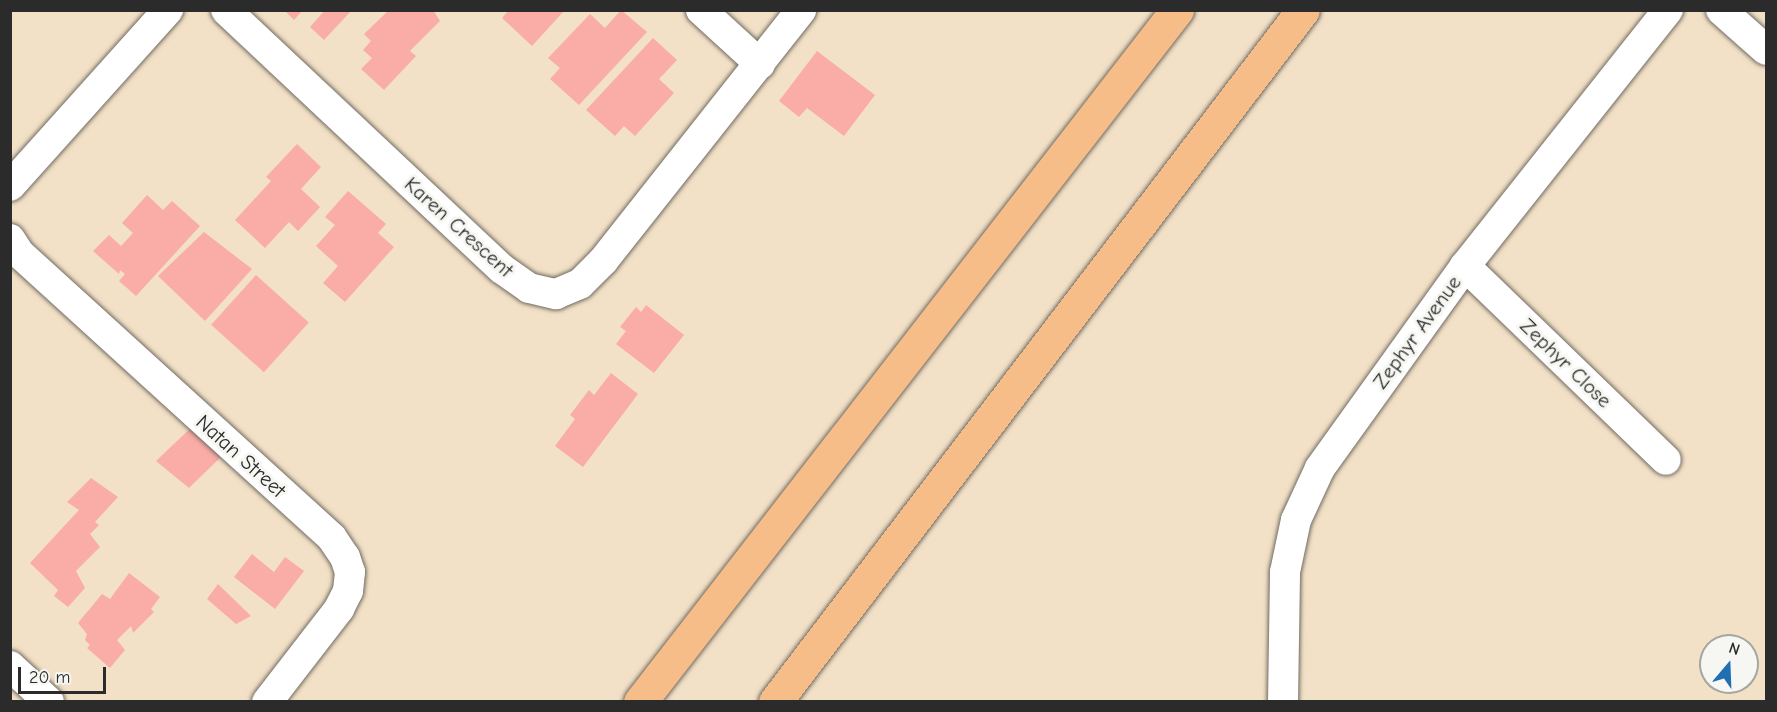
<!DOCTYPE html>
<html>
<head>
<meta charset="utf-8">
<style>
	body { margin:0 }
	#map { position:relative; width:1777px; height:712px; overflow:hidden; background:#f3e1c7; font-family:"Comic Neue",sans-serif }
	div>[style] { position:absolute }
	.building>* { inset:0; background:#faaca6; transform-origin:0 0 }
	.roads { filter:drop-shadow(0 0 2px #716b62) drop-shadow(0 0 2px #716b62) }
	.street>* { height:30px; margin:-15px; padding:0 15px; transform-origin:15px; border-radius:15px; background:#fff }
	.highway>* { height:33px; margin:-16.5px; padding:0 16.5px; transform-origin:16.5px; border-radius:16.5px; background:#f7bd88 }
	span { translate:-50% -50%; white-space:nowrap; text-align:center; line-height:1.15; -webkit-text-stroke:6px #f6f6f2; paint-order:stroke }
	.street-label { font-size:21px; color:#2b2b2b }
	.frame { position:absolute; inset:0; border:12px solid #2b2b2b; pointer-events:none }
	.north { position:absolute; left:1699px; top:634px; width:60px; height:60px; box-sizing:border-box; background:#f6f6f2; border:2px solid #a5a5a2; border-radius:50%; rotate:19deg; font-size:16px; font-weight:700; line-height:24px; text-align:center; color:#2b2b2b }
	.north::after { content:''; display:block; margin:auto; width:21px; height:27px; background:#1f6fb2; clip-path:polygon(50% 0,100% 100%,50% 72%,0 100%) }
	.scale { position:absolute; left:18px; top:667px; width:88px; height:27px; box-sizing:border-box; border:3px solid #2b2b2b; border-top:0; padding-left:8px; font-size:18px; line-height:21px; white-space:nowrap; color:#2b2b2b; -webkit-text-stroke:4px #f6f6f2; paint-order:stroke }
</style>
</head>
<body>
<div id="map">
	<div class="building">
		<div style="clip-path:polygon(284px 10px,303px 10px,294px 20px)"></div>
		<div style="clip-path:polygon(325px 10px,352px 10px,324px 40px,310px 27px)"></div>
		<div style="clip-path:polygon(389px 10px,433px 10px,440px 21px,410px 51px,416px 56px,384px 90px,361px 69px,372px 58px,363px 50px,371px 41px,364px 34px)"></div>
		<div style="clip-path:polygon(509px 10px,565px 10px,532px 46px,502px 18px)"></div>
		<div style="clip-path:polygon(621px 10px,647px 32px,579px 105px,550px 79px,560px 68px,548px 58px,590px 14px,605px 28px)"></div>
		<div style="clip-path:polygon(653px 38px,677px 60px,659px 79px,674px 93px,635px 136px,624px 126px,615px 136px,586px 110px)"></div>
		<div style="clip-path:polygon(817px 51px,875px 95px,844px 136px,807px 108px,799px 117px,779px 101px)"></div>
		<div style="clip-path:polygon(297px 144px,321px 167px,301px 189px,320px 207px,298px 231px,289px 222px,265px 248px,235px 220px,271px 181px,266px 177px)"></div>
		<div style="clip-path:polygon(348px 191px,386px 224px,378px 233px,394px 247px,345px 302px,323px 283px,338px 266px,316px 246px,335px 225px,325px 217px)"></div>
		<div style="clip-path:polygon(147px 195px,163px 210px,172px 201px,200px 226px,136px 296px,119px 281px,125px 274px,120px 270px,119px 274px,93px 251px,109px 235px,121px 246px,133px 233px,122px 223px)"></div>
		<div style="clip-path:polygon(204px 232px,252px 269px,205px 321px,158px 276px)"></div>
		<div style="left:256px;top:275px;width:71px;height:67px;rotate:42deg"></div>
		<div style="clip-path:polygon(646px 305px,684px 335px,654px 373px,616px 344px,626px 331px,620px 327px,636px 307px,641px 312px)"></div>
		<div style="clip-path:polygon(611px 373px,638px 394px,583px 467px,555px 446px,575px 419px,570px 415px,589px 390px,594px 395px)"></div>
		<div style="clip-path:polygon(197px 422px,229px 449px,189px 488px,156px 461px)"></div>
		<div style="clip-path:polygon(91px 478px,118px 497px,95px 522px,99px 525px,90px 534px,100px 547px,76px 571px,85px 588px,68px 607px,54px 596px,58px 590px,30px 563px,79px 510px,67px 502px)"></div>
		<div style="clip-path:polygon(252px 554px,274px 572px,285px 557px,304px 571px,275px 609px,234px 577px)"></div>
		<div style="clip-path:polygon(129px 573px,160px 597px,151px 609px,154px 612px,133px 633px,131px 626px,117px 640px,125px 650px,110px 668px,87px 648px,90px 645px,85px 640px,87px 634px,78px 623px,102px 594px,110px 599px)"></div>
		<div style="clip-path:polygon(218px 584px,251px 616px,236px 624px,207px 599px)"></div>
	</div>
	<div class="roads">
		<div class="street">
			<div style="left:226px;top:10px;width:378px;rotate:43.2deg"></div>
			<div style="left:502px;top:269px;width:33px;rotate:35deg"></div>
			<div style="left:529px;top:288px;width:28px;rotate:13deg"></div>
			<div style="left:556px;top:294px;width:26px;rotate:-23deg"></div>
			<div style="left:580px;top:284px;width:33px;rotate:-45deg"></div>
			<div style="left:603px;top:261px;width:320px;rotate:-51.7deg"></div>
			<div style="left:701px;top:10px;width:80px;rotate:42.5deg"></div>
			<div style="left:1721px;top:10px;width:60px;rotate:41.6deg"></div>
			<div style="left:10px;top:186px;width:237px;rotate:-48.1deg"></div>
			<div style="left:10px;top:239px;width:17px;rotate:57deg"></div>
			<div style="left:19px;top:253px;width:423px;rotate:42.3deg"></div>
			<div style="left:332px;top:538px;width:23px;rotate:56deg"></div>
			<div style="left:345px;top:557px;width:16px;rotate:72deg"></div>
			<div style="left:350px;top:572px;width:19px;rotate:96deg"></div>
			<div style="left:348px;top:591px;width:20px;rotate:117deg"></div>
			<div style="left:339px;top:609px;width:118px;rotate:127.7deg"></div>
			<div style="left:1465px;top:266px;width:279px;rotate:44deg"></div>
			<div style="left:10px;top:666px;width:53px;rotate:42.7deg"></div>
			<div style="left:1283px;top:702px;width:130px;rotate:-89.1deg"></div>
			<div style="left:1285px;top:572px;width:53px;rotate:-78.1deg"></div>
			<div style="left:1296px;top:520px;width:57px;rotate:-65.2deg"></div>
			<div style="left:1320px;top:468px;width:249px;rotate:-54.3deg"></div>
			<div style="left:1465px;top:266px;width:327px;rotate:-51.6deg"></div>
		</div>
		<div class="highway">
			<div style="left:640px;top:702px;width:876px;rotate:-52.19deg"></div>
			<div style="left:775px;top:702px;width:870px;rotate:-52.66deg"></div>
		</div>
	</div>
	<div class="street-label">
		<span style="left:459px;top:227px;rotate:42deg">Karen Crescent</span>
		<span style="left:1417px;top:332px;rotate:-54deg">Zephyr Avenue</span>
		<span style="left:1566px;top:363px;rotate:44deg">Zephyr Close</span>
		<span style="left:241px;top:456px;rotate:42deg">Natan Street</span>
	</div>
	<div class="frame"></div>
	<div class="north">N</div>
	<div class="scale">20 m</div>
</div>
</body>
</html>
